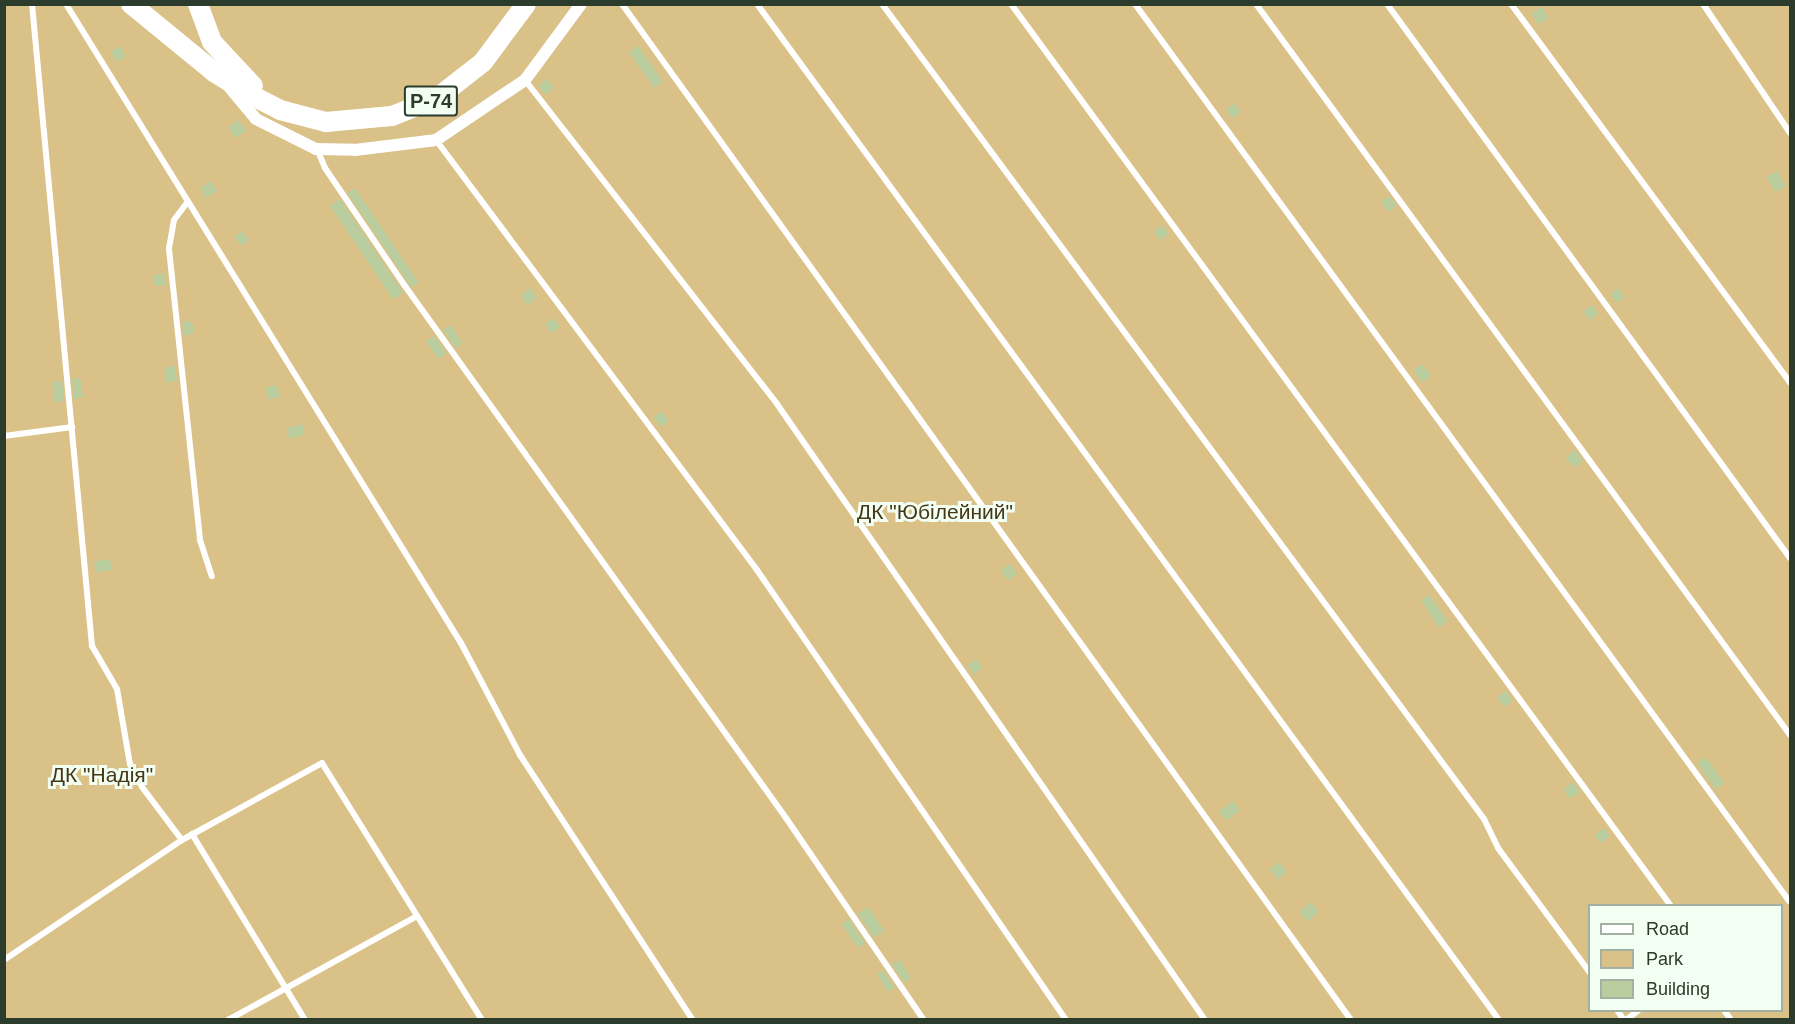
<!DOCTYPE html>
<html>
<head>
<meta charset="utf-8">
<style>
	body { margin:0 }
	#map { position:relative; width:1795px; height:1024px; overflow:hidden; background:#bee6c1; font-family:Arial,sans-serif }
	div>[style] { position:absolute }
	.green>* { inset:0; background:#dac187 }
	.building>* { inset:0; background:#b9cd9f; transform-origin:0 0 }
	.lane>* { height:6px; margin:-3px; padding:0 3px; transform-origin:3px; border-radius:3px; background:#fff }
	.street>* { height:12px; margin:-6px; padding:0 6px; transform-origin:6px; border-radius:6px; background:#fff }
	.primary>* { height:20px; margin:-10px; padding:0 10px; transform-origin:10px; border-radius:10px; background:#fff }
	span { translate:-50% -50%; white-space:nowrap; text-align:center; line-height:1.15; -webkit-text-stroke:6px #f3fff3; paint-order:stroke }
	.shield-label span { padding:2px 4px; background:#f3fff3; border:2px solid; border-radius:4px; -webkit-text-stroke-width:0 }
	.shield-label { font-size:20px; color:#2b3b2c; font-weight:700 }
	.park-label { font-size:21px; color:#453819 }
	.frame { position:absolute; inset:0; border:6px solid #2b3b2c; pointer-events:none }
	.legend { position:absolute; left:1588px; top:904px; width:195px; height:108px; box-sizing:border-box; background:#f3fff3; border:2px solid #a3b1a3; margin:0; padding:8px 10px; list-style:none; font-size:18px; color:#2b3b2c }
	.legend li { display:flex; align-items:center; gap:12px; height:30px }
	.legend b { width:30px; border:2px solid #a3b1a3 }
</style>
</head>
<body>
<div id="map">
	<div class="green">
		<div style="clip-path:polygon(evenodd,5px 5px,1790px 5px,1790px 1019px,5px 1020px,5px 5px,1590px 906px,1782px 906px,1782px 1010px,1590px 1010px,1590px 906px)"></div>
	</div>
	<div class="building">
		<div style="left:1542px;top:7px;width:13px;height:12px;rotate:58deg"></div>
		<div style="left:120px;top:46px;width:12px;height:11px;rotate:59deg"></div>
		<div style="left:638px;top:46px;width:44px;height:11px;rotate:55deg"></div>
		<div style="left:547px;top:79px;width:11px;height:11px;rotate:52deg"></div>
		<div style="left:1235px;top:103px;width:11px;height:11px;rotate:56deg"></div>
		<div style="left:239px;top:120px;width:13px;height:13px;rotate:58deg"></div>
		<div style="left:1777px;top:171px;width:17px;height:12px;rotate:59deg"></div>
		<div style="left:211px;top:181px;width:12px;height:13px;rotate:59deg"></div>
		<div style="left:355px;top:188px;width:114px;height:9px;rotate:56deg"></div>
		<div style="left:1390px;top:196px;width:12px;height:11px;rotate:55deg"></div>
		<div style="left:340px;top:199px;width:113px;height:12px;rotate:56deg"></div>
		<div style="left:1162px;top:225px;width:11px;height:11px;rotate:52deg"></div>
		<div style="left:243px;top:231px;width:11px;height:10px;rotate:56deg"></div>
		<div style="left:164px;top:273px;width:12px;height:11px;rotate:81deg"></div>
		<div style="left:530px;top:288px;width:12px;height:12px;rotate:55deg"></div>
		<div style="left:1618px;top:288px;width:11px;height:10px;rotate:52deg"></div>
		<div style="left:1592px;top:305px;width:11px;height:11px;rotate:56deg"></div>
		<div style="left:554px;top:318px;width:11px;height:11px;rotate:56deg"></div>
		<div style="left:192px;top:321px;width:13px;height:10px;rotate:81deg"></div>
		<div style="clip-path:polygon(451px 325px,462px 343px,456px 348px,443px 330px)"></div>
		<div style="clip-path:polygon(434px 336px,447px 353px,438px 359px,426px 341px)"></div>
		<div style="left:1422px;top:364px;width:15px;height:11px;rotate:53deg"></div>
		<div style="left:175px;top:366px;width:15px;height:11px;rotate:82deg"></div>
		<div style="clip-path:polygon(80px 378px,83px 397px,74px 399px,72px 379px)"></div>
		<div style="left:62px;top:381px;width:20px;height:10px;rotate:84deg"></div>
		<div style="left:277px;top:385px;width:12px;height:12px;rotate:76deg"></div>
		<div style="left:662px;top:411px;width:12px;height:10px;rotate:55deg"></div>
		<div style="left:302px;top:424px;width:11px;height:16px;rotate:75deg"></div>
		<div style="left:1575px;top:450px;width:13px;height:12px;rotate:51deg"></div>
		<div style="left:110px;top:559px;width:11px;height:16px;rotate:80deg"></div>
		<div style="left:1010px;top:564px;width:12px;height:11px;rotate:55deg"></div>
		<div style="clip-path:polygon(1429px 595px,1448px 621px,1439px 628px,1421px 600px)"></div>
		<div style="left:976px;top:659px;width:11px;height:11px;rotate:52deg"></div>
		<div style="left:1506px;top:691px;width:12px;height:11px;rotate:55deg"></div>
		<div style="left:1706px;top:757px;width:32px;height:11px;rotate:55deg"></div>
		<div style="left:1573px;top:782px;width:12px;height:12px;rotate:55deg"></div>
		<div style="left:1233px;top:801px;width:12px;height:17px;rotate:55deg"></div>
		<div style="left:1604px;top:828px;width:10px;height:12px;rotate:53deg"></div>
		<div style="left:1279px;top:862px;width:13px;height:12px;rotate:51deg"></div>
		<div style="left:1311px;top:902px;width:13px;height:15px;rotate:51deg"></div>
		<div style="left:868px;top:907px;width:29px;height:12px;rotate:56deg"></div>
		<div style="left:849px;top:919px;width:29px;height:9px;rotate:56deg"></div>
		<div style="clip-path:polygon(900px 960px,911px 978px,904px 982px,892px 964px)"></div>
		<div style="clip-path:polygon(883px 970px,895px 987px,888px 992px,877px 974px)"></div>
	</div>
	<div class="lane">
		<div style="left:32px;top:4px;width:645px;rotate:84.66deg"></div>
		<div style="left:92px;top:646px;width:50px;rotate:59.8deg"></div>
		<div style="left:117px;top:689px;width:76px;rotate:80.2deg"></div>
		<div style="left:130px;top:764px;width:26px;rotate:62deg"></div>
		<div style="left:142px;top:787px;width:66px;rotate:53deg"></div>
		<div style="left:66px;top:4px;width:751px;rotate:58.28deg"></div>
		<div style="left:461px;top:643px;width:127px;rotate:62.2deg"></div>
		<div style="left:520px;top:755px;width:316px;rotate:56.9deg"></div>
		<div style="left:622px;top:4px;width:1250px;rotate:54.34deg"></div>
		<div style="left:757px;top:4px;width:1258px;rotate:53.86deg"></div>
		<div style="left:882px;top:4px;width:1013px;rotate:53.55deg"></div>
		<div style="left:1484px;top:819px;width:32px;rotate:64deg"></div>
		<div style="left:1498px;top:848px;width:155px;rotate:53.6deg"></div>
		<div style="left:1011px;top:4px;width:1118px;rotate:53.81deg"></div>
		<div style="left:1135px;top:4px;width:1110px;rotate:53.9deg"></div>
		<div style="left:1256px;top:4px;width:905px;rotate:53.85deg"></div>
		<div style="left:1387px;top:4px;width:685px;rotate:53.97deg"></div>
		<div style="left:1511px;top:4px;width:471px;rotate:53.6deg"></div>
		<div style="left:1703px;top:4px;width:156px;rotate:56deg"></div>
		<div style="left:525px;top:80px;width:410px;rotate:52.1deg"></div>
		<div style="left:777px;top:404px;width:750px;rotate:55.21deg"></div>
		<div style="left:436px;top:140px;width:537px;rotate:53.26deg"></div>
		<div style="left:757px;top:570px;width:546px;rotate:55.52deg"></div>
		<div style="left:317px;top:149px;width:21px;rotate:67deg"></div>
		<div style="left:325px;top:168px;width:143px;rotate:55.9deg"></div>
		<div style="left:405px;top:286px;width:654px;rotate:54.39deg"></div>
		<div style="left:786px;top:818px;width:245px;rotate:55.7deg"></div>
		<div style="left:186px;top:204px;width:20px;rotate:127deg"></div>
		<div style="left:174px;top:220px;width:29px;rotate:100deg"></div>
		<div style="left:169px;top:249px;width:293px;rotate:83.9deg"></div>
		<div style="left:200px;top:540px;width:38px;rotate:72deg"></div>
		<div style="left:4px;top:436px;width:69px;rotate:-7.5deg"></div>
		<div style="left:192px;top:834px;width:218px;rotate:58.7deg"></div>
		<div style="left:4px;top:960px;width:215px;rotate:-34deg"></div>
		<div style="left:182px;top:840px;width:160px;rotate:-28.8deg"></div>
		<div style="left:322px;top:763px;width:303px;rotate:58.1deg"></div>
		<div style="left:1617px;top:1010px;width:12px;rotate:55deg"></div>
		<div style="left:1724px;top:1010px;width:12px;rotate:55deg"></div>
		<div style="left:228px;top:1020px;width:213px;rotate:-28.8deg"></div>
		<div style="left:1626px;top:1020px;width:16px;rotate:-38deg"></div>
	</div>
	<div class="street">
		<div style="left:230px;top:88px;width:40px;rotate:50deg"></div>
		<div style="left:256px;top:119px;width:67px;rotate:26.6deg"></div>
		<div style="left:316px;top:149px;width:39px;rotate:1deg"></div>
		<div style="left:355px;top:150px;width:82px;rotate:-7deg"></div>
		<div style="left:436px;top:140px;width:107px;rotate:-34deg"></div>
		<div style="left:525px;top:80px;width:94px;rotate:-53.6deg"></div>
	</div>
	<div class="primary">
		<div style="left:131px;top:4px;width:107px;rotate:39.3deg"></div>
		<div style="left:214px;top:72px;width:41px;rotate:32.2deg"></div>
		<div style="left:249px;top:94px;width:35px;rotate:27deg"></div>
		<div style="left:280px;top:110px;width:48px;rotate:14.6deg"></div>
		<div style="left:326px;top:122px;width:66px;rotate:-5.2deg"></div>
		<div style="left:392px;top:116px;width:48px;rotate:-21.8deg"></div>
		<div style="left:437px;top:98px;width:58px;rotate:-38deg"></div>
		<div style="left:483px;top:62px;width:72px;rotate:-53.4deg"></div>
		<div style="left:198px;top:4px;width:40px;rotate:69.8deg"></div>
		<div style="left:212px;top:42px;width:60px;rotate:47deg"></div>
	</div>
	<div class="shield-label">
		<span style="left:431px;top:101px">Р-74</span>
	</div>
	<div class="park-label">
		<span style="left:935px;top:512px">ДК "Юбілейний"</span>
		<span style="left:102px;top:775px">ДК "Надія"</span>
	</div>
	<div class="frame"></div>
	<ul class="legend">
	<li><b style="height:8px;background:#fff"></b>Road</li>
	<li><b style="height:16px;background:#dac187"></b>Park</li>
	<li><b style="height:16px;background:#b9cd9f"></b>Building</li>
	</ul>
</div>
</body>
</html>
